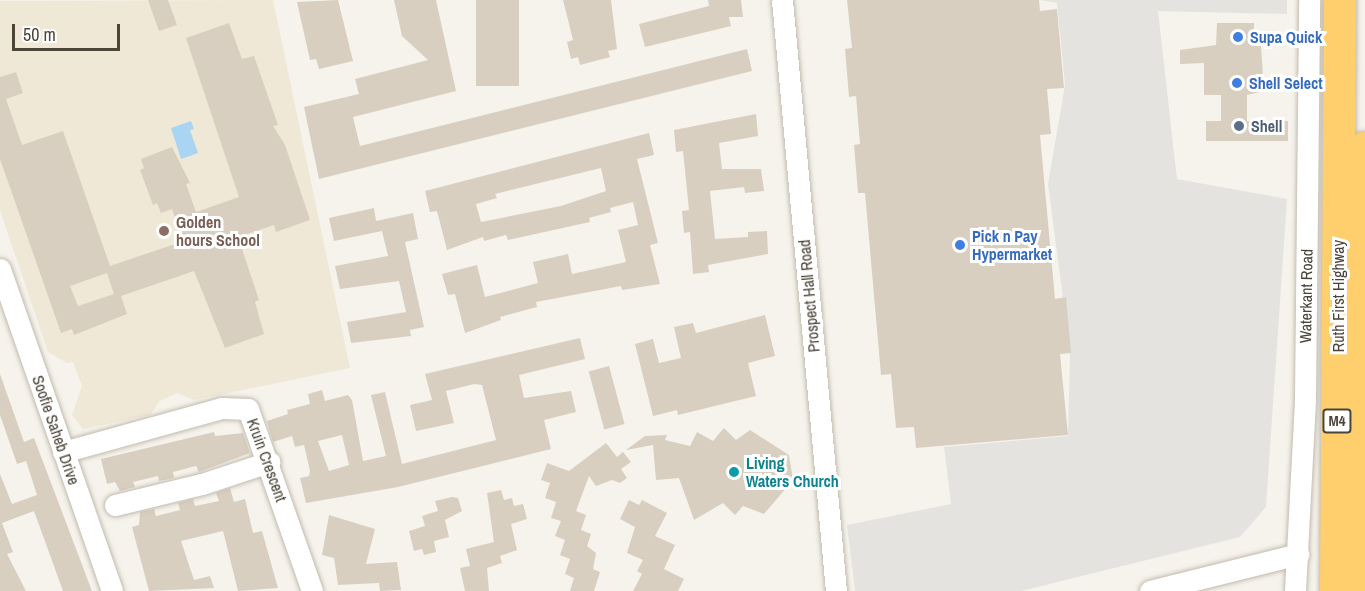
<!DOCTYPE html>
<html>
<head>
<meta charset="utf-8">
<style>
	body { margin:0 }
	#map { position:relative; width:1365px; height:591px; overflow:hidden; background:#f6f3ec; font-family:"Archivo Narrow",sans-serif }
	div>[style] { position:absolute }
	.education>* { inset:0; background:#efe8d6 }
	.parking>* { inset:0; background:#e5e3e0 }
	.water>* { inset:0; background:#a9d4f2 }
	.building>* { inset:0; background:#d8cfc1; transform-origin:0 0 }
	.roads { filter:drop-shadow(0 0 2px #c2bbae) drop-shadow(0 0 2px #c2bbae) }
	.minor>* { height:21px; margin:-10.5px; padding:0 10.5px; transform-origin:10.5px; border-radius:10.5px; background:#fff }
	.highway>* { height:32px; margin:-16px; padding:0 16px; transform-origin:16px; border-radius:16px; background:#ffcf6e }
	.dots>* { width:16px; height:16px; translate:-50% -50%; box-sizing:border-box; border:3px solid #fff; border-radius:50% }
	span { translate:-50% -50%; white-space:nowrap; text-align:center; line-height:1.15; -webkit-text-stroke:6px #fff; paint-order:stroke }
	.shield-label span { padding:2px 4px; background:#fff; border:2px solid; border-radius:4px; -webkit-text-stroke-width:0 }
	.shield-label { font-size:15px; color:#4b4439; font-weight:700 }
	.shop-label { font-size:16px; color:#366cbe; font-weight:700 }
	.left { translate:0 -50%; text-align:left }
	.service-label { font-size:16px; color:#4e5e75; font-weight:700 }
	.education-label { font-size:16px; color:#785e54; font-weight:700 }
	.street-label { font-size:16px; color:#4b4439 }
	.culture-label { font-size:16px; color:#0d838f; font-weight:700 }
	.scale { position:absolute; left:12px; top:24px; width:108px; height:27px; box-sizing:border-box; border:3px solid #4b4439; border-top:0; padding-left:8px; font-size:18px; line-height:21px; white-space:nowrap; color:#4b4439; -webkit-text-stroke:4px #fff; paint-order:stroke }
</style>
</head>
<body>
<div id="map">
	<div class="education">
		<div style="clip-path:polygon(273px 0,350px 368px,194px 400px,177px 393px,160px 401px,150px 415px,83px 429px,72px 415px,82px 386px,73px 362px,67px 363px,48px 352px,0 210px,0 1px)"></div>
	</div>
	<div class="parking">
		<div style="clip-path:polygon(1040px 0,1287px 0,1287px 14px,1158px 11px,1177px 179px,1287px 199px,1266px 507px,1240px 537px,1021px 591px,855px 591px,847px 525px,951px 504px,944px 447px,1068px 436px,1070px 351px,1048px 184px,1065px 85px,1057px 3px)"></div>
	</div>
	<div class="water">
		<div style="clip-path:polygon(191px 121px,194px 129px,190px 130px,198px 153px,181px 159px,171px 128px)"></div>
	</div>
	<div class="building">
		<div style="clip-path:polygon(148px 0,168px 0,177px 25px,159px 31px)"></div>
		<div style="clip-path:polygon(338px 0,353px 61px,319px 69px,316px 59px,310px 60px,297px 2px)"></div>
		<div style="clip-path:polygon(394px 0,436px 0,456px 91px,353px 117px,360px 146px,747px 49px,752px 71px,319px 179px,304px 107px,359px 94px,355px 79px,428px 60px,402px 36px)"></div>
		<div style="left:476px;top:0;width:43px;height:86px"></div>
		<div style="clip-path:polygon(563px 0,611px 0,617px 49px,608px 51px,610px 57px,580px 65px,578px 57px,571px 59px,567px 42px,573px 40px)"></div>
		<div style="clip-path:polygon(708px 0,741px 0,743px 17px,729px 17px,731px 26px,645px 47px,639px 24px,709px 6px)"></div>
		<div style="clip-path:polygon(847px 0,1039px 0,1040px 11px,1057px 9px,1064px 88px,1047px 89px,1051px 134px,1040px 135px,1055px 299px,1066px 297px,1071px 353px,1060px 354px,1068px 435px,916px 448px,914px 427px,896px 428px,891px 374px,881px 375px,865px 193px,858px 193px,854px 145px,860px 144px,856px 96px,849px 97px,845px 49px,852px 48px)"></div>
		<div style="clip-path:polygon(evenodd,229px 23px,242px 59px,254px 56px,278px 125px,273px 126px,285px 145px,310px 220px,276px 232px,274px 225px,238px 237px,259px 300px,255px 302px,264px 334px,225px 348px,194px 271px,121px 296px,127px 314px,74px 335px,72px 329px,61px 333px,0 159px,0 77px,16px 72px,23px 93px,6px 99px,22px 145px,63px 131px,110px 266px,184px 241px,172px 209px,161px 213px,157px 203px,153px 205px,140px 170px,144px 168px,141px 159px,172px 147px,190px 183px,186px 184px,196px 212px,239px 197px,186px 38px,229px 23px,107px 273px,114px 294px,78px 306px,70px 286px,107px 273px)"></div>
		<div style="clip-path:polygon(1217px 23px,1254px 23px,1254px 46px,1261px 46px,1264px 91px,1247px 95px,1247px 121px,1288px 121px,1288px 141px,1206px 141px,1206px 121px,1221px 121px,1221px 95px,1204px 95px,1204px 63px,1180px 64px,1180px 50px,1216px 45px)"></div>
		<div style="clip-path:polygon(756px 114px,758px 136px,719px 143px,722px 169px,761px 169px,764px 191px,745px 193px,744px 187px,710px 191px,715px 239px,748px 237px,748px 232px,767px 231px,768px 254px,708px 265px,709px 272px,693px 274px,690px 232px,684px 233px,682px 211px,689px 210px,683px 151px,676px 152px,674px 130px)"></div>
		<div style="clip-path:polygon(evenodd,649px 133px,654px 155px,637px 159px,658px 243px,650px 245px,660px 284px,622px 290px,621px 286px,536px 302px,537px 307px,500px 317px,501px 320px,465px 333px,455px 294px,448px 295px,442px 274px,477px 265px,485px 297px,538px 283px,533px 262px,568px 254px,572px 274px,626px 262px,618px 230px,638px 225px,633px 202px,610px 208px,611px 212px,589px 218px,590px 222px,508px 240px,506px 235px,484px 241px,483px 237px,447px 250px,437px 211px,430px 212px,425px 191px,649px 133px,601px 168px,606px 191px,561px 206px,481px 222px,476px 204px,497px 198px,495px 194px,601px 168px)"></div>
		<div style="clip-path:polygon(374px 208px,376px 221px,413px 213px,418px 239px,405px 242px,424px 327px,410px 330px,411px 336px,351px 343px,347px 322px,406px 312px,399px 281px,340px 289px,335px 266px,388px 256px,382px 231px,334px 241px,329px 218px)"></div>
		<div style="clip-path:polygon(765px 315px,775px 356px,748px 363px,756px 396px,678px 415px,677px 410px,653px 416px,635px 344px,653px 339px,659px 363px,681px 358px,674px 327px,693px 323px,696px 333px)"></div>
		<div style="clip-path:polygon(evenodd,580px 338px,585px 359px,519px 375px,524px 398px,571px 391px,576px 412px,544px 420px,551px 449px,398px 487px,306px 503px,300px 478px,309px 476px,310px 471px,304px 445px,295px 447px,292px 436px,273px 442px,267px 421px,288px 414px,287px 410px,310px 404px,308px 394px,322px 390px,325px 401px,348px 395px,352px 400px,363px 461px,386px 456px,371px 395px,385px 392px,402px 464px,496px 440px,482px 385px,474px 384px,446px 391px,454px 423px,416px 431px,410px 405px,432px 400px,425px 374px,580px 338px,342px 435px,349px 465px,329px 471px,318px 441px,342px 435px)"></div>
		<div style="left:609px;top:366px;width:60px;height:21px;rotate:75deg"></div>
		<div style="clip-path:polygon(0 374px,24px 442px,34px 438px,92px 591px,63px 591px,34px 511px,2px 523px,13px 552px,7px 554px,26px 591px,0 591px,0 474px,12px 504px,37px 495px,26px 461px,17px 464px,0 415px)"></div>
		<div style="clip-path:polygon(724px 428px,736px 440px,750px 430px,789px 455px,793px 480px,764px 514px,743px 506px,735px 515px,723px 503px,694px 520px,679px 478px,656px 480px,653px 445px,626px 450px,645px 436px,667px 435px,665px 440px,690px 446px,697px 432px,713px 441px)"></div>
		<div style="clip-path:polygon(214px 432px,215px 436px,243px 433px,250px 453px,199px 472px,196px 466px,173px 472px,174px 478px,159px 481px,158px 476px,133px 482px,135px 487px,120px 491px,115px 482px,107px 484px,101px 459px)"></div>
		<div style="clip-path:polygon(606px 443px,617px 457px,623px 452px,631px 462px,621px 469px,627px 478px,620px 483px,612px 480px,596px 486px,589px 476px,576px 511px,586px 515px,581px 530px,591px 534px,587px 546px,596px 553px,593px 569px,600px 572px,594px 591px,570px 591px,574px 578px,565px 574px,570px 559px,560px 555px,565px 540px,555px 536px,561px 521px,551px 518px,556px 502px,545px 498px,550px 483px,541px 480px,547px 463px,569px 471px)"></div>
		<div style="clip-path:polygon(230px 488px,234px 502px,245px 499px,253px 533px,262px 531px,278px 588px,238px 591px,223px 531px,181px 541px,194px 580px,210px 576px,214px 588px,149px 591px,132px 527px,139px 525px,140px 512px,154px 509px,156px 516px,180px 510px,178px 503px,193px 499px,195px 506px,219px 501px,216px 493px)"></div>
		<div style="clip-path:polygon(501px 490px,504px 500px,512px 498px,514px 506px,523px 504px,527px 519px,511px 524px,517px 550px,500px 556px,502px 563px,487px 568px,489px 591px,465px 591px,460px 568px,470px 566px,466px 549px,494px 542px,487px 493px)"></div>
		<div style="clip-path:polygon(452px 497px,458px 498px,462px 511px,445px 520px,449px 537px,434px 541px,436px 552px,424px 555px,422px 549px,414px 551px,409px 531px,425px 526px,422px 516px,438px 511px,435px 501px)"></div>
		<div style="clip-path:polygon(629px 500px,639px 505px,642px 500px,667px 513px,655px 536px,675px 545px,664px 569px,684px 579px,678px 591px,633px 591px,642px 574px,637px 571px,643px 560px,627px 553px,635px 527px,620px 519px)"></div>
		<div style="clip-path:polygon(329px 515px,375px 529px,366px 564px,397px 562px,401px 590px,380px 591px,379px 583px,338px 585px,334px 558px,322px 555px)"></div>
	</div>
	<div class="roads">
		<div class="minor">
			<div style="left:782px;top:0;width:593px;rotate:84.78deg"></div>
			<div style="left:0;top:269px;width:341px;rotate:70.8deg"></div>
			<div style="left:63px;top:452px;width:165px;rotate:-15.5deg"></div>
			<div style="left:222px;top:408px;width:26px;rotate:2deg"></div>
			<div style="left:248px;top:409px;width:193px;rotate:70.6deg"></div>
			<div style="left:115px;top:505px;width:89px;rotate:-13.6deg"></div>
			<div style="left:202px;top:484px;width:71px;rotate:-18.2deg"></div>
			<div style="left:1150px;top:591px;width:153px;rotate:-14deg"></div>
			<div style="left:1295px;top:591px;width:192px;rotate:-87deg"></div>
			<div style="left:1305px;top:399px;width:399px;rotate:-89.4deg"></div>
		</div>
		<div class="highway">
			<div style="left:1336px;top:591px;width:591px;rotate:-89.61deg"></div>
			<div style="left:1364px;top:591px;width:443px;rotate:-89.9deg"></div>
		</div>
	</div>
	<div class="dots">
		<div style="left:1238px;top:37px;background:#3f7fe0"></div>
		<div style="left:1237px;top:83px;background:#3f7fe0"></div>
		<div style="left:1239px;top:126px;background:#5c6f8a"></div>
		<div style="left:164px;top:231px;background:#8d6e63"></div>
		<div style="left:960px;top:245px;background:#3f7fe0"></div>
		<div style="left:734px;top:472px;background:#0f9aa8"></div>
	</div>
	<div class="shield-label">
		<span style="left:1337px;top:421px">M4</span>
	</div>
	<div class="shop-label">
		<span class="left" style="left:1250px;top:37px">Supa Quick</span>
		<span class="left" style="left:1249px;top:83px">Shell Select</span>
		<span class="left" style="left:972px;top:245px">Pick n Pay<br>Hypermarket</span>
	</div>
	<div class="service-label">
		<span class="left" style="left:1251px;top:126px">Shell</span>
	</div>
	<div class="education-label">
		<span class="left" style="left:176px;top:231px">Golden<br>hours School</span>
	</div>
	<div class="street-label">
		<span style="left:809px;top:296px;rotate:-95deg">Prospect Hall Road</span>
		<span style="left:1306px;top:296px;rotate:-89deg">Waterkant Road</span>
		<span style="left:1338px;top:296px;rotate:-90deg">Ruth First Highway</span>
		<span style="left:56px;top:430px;rotate:71deg">Soofie Saheb Drive</span>
		<span style="left:267px;top:460px;rotate:70deg">Kruin Crescent</span>
	</div>
	<div class="culture-label">
		<span class="left" style="left:746px;top:472px">Living<br>Waters Church</span>
	</div>
	<div class="scale">50 m</div>
</div>
</body>
</html>
